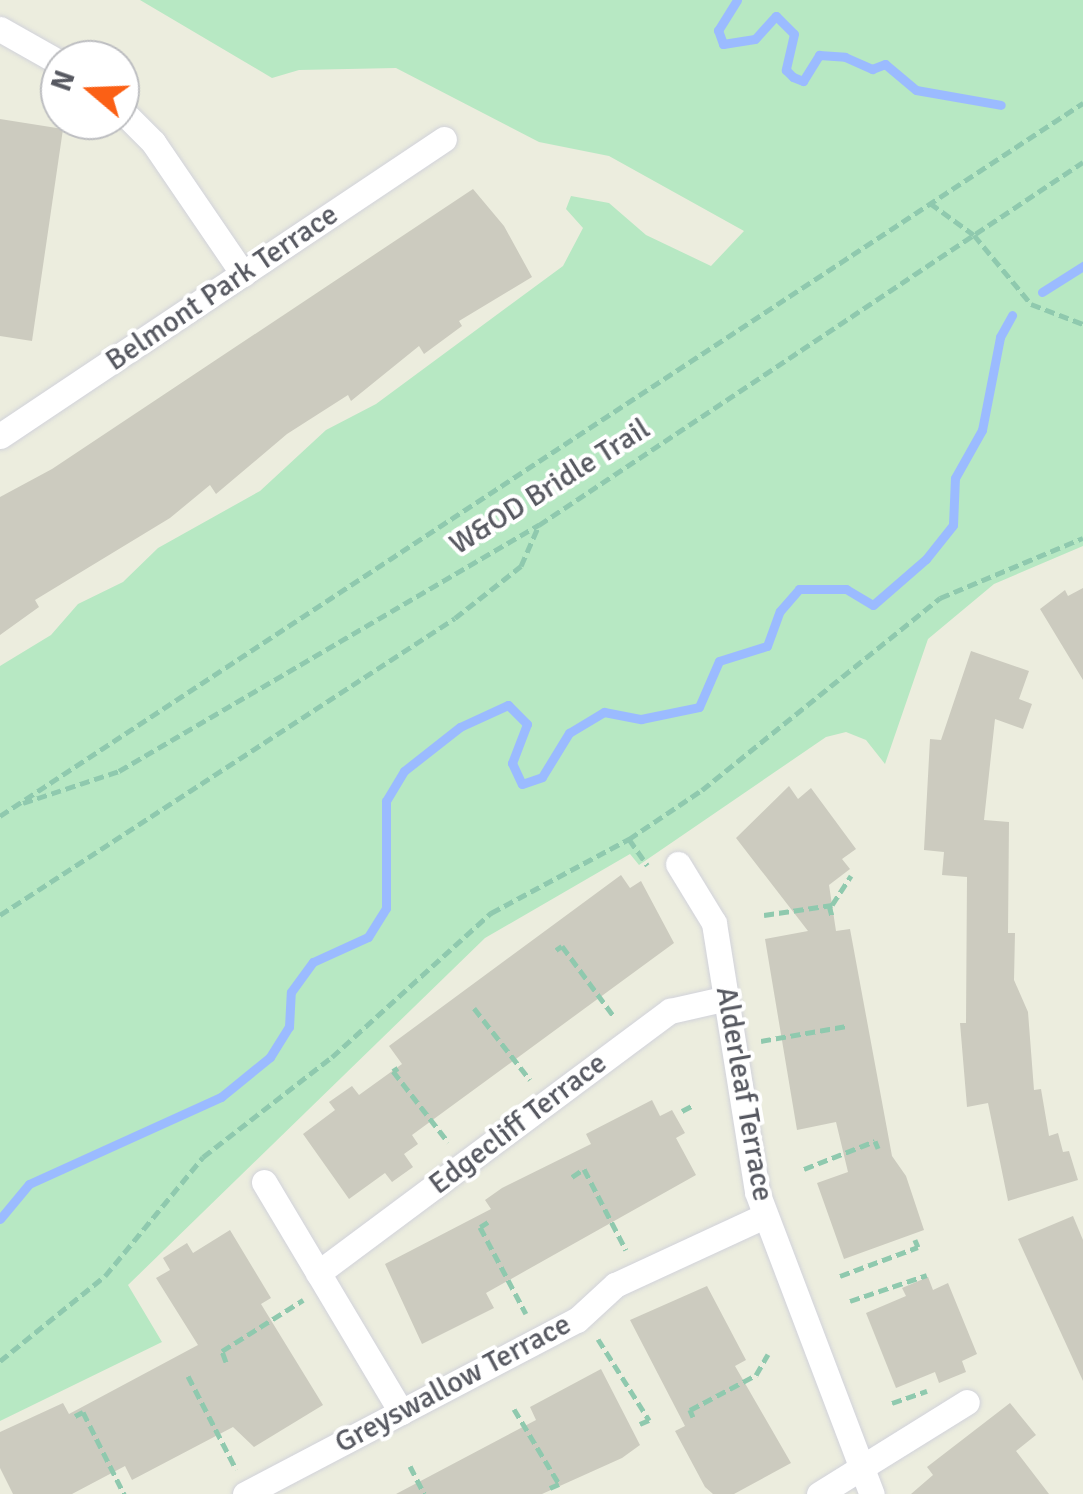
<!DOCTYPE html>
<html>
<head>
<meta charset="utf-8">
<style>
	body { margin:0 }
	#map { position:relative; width:1083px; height:1494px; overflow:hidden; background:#ecedde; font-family:Signika,sans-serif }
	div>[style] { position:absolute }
	.green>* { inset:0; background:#b7e8c3 }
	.stream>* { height:9px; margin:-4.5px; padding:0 4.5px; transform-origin:4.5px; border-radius:4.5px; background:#9bbbff }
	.building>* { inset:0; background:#cccbbf }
	.path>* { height:5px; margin-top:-2.5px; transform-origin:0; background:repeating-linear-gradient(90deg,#8fc9ae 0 10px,transparent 0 15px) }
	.roads { filter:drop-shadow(0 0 2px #d1d2da) drop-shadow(0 0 2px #d1d2da) }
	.minor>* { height:25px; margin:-12.5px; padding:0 12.5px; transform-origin:12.5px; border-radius:12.5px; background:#fff }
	span { translate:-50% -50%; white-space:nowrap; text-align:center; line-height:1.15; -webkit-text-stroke:8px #fff; paint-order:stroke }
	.street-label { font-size:30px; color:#575961 }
	.north { position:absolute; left:40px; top:40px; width:100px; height:100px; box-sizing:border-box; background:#fff; border:2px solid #bcbdc0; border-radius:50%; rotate:289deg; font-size:28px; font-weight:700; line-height:40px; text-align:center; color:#575961 }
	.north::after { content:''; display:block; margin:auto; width:35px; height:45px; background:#fb6015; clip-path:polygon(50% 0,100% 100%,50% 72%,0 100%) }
</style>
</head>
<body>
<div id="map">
	<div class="green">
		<div style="clip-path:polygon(140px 0,1083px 0,1083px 546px,994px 584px,928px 639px,885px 764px,866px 740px,846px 732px,826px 737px,639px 865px,630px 854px,485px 938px,128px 1285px,162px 1342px,0 1421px,0 666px,51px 635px,78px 604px,123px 582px,158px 548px,260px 491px,326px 430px,376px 404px,563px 266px,583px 228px,566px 209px,571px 196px,609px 203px,646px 235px,711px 266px,744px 231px,609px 156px,539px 142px,396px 68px,299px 70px,272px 78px)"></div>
	</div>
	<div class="stream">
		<div style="left:737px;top:0;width:36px;rotate:122deg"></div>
		<div style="left:718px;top:30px;width:15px;rotate:70deg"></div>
		<div style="left:723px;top:44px;width:32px;rotate:-9deg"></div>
		<div style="left:755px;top:39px;width:31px;rotate:-48deg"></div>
		<div style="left:776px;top:16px;width:25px;rotate:45deg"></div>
		<div style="left:794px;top:34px;width:37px;rotate:103deg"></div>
		<div style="left:786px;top:70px;width:10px;rotate:45deg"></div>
		<div style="left:793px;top:77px;width:11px;rotate:22deg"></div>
		<div style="left:803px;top:81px;width:31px;rotate:-58deg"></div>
		<div style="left:819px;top:55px;width:26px;rotate:4deg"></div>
		<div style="left:845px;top:57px;width:30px;rotate:24deg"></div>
		<div style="left:872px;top:69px;width:14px;rotate:-21deg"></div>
		<div style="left:885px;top:64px;width:40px;rotate:40deg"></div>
		<div style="left:916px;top:90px;width:86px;rotate:10deg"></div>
		<div style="left:1042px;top:292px;width:49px;rotate:-32.4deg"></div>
		<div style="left:0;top:1219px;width:45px;rotate:-50.4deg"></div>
		<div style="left:29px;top:1184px;width:211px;rotate:-24.4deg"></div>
		<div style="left:221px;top:1097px;width:63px;rotate:-39.2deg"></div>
		<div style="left:270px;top:1057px;width:36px;rotate:-58deg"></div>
		<div style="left:289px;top:1027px;width:35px;rotate:-87deg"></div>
		<div style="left:291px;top:992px;width:37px;rotate:-54deg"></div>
		<div style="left:313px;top:962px;width:60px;rotate:-24.4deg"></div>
		<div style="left:368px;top:937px;width:34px;rotate:-58deg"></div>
		<div style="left:386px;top:908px;width:107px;rotate:-90deg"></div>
		<div style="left:386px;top:801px;width:35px;rotate:-59deg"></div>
		<div style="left:404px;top:771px;width:71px;rotate:-38.2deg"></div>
		<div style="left:460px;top:727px;width:53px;rotate:-24.6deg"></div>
		<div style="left:508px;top:705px;width:27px;rotate:45deg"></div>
		<div style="left:527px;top:724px;width:42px;rotate:111deg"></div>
		<div style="left:512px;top:763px;width:23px;rotate:65deg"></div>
		<div style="left:522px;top:784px;width:21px;rotate:-19deg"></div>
		<div style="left:542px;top:777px;width:52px;rotate:-58.5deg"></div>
		<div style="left:569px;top:733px;width:41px;rotate:-31deg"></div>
		<div style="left:604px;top:712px;width:38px;rotate:11deg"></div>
		<div style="left:641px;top:719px;width:59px;rotate:-11.7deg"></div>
		<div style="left:699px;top:707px;width:50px;rotate:-66.5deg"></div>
		<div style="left:719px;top:661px;width:50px;rotate:-17.4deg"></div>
		<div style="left:767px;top:646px;width:37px;rotate:-70deg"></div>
		<div style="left:780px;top:611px;width:29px;rotate:-49deg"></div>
		<div style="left:799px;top:589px;width:47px"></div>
		<div style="left:846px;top:589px;width:31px;rotate:31deg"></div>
		<div style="left:873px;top:605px;width:70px;rotate:-41deg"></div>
		<div style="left:926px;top:559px;width:43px;rotate:-51.5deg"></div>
		<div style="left:953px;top:525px;width:47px;rotate:-87.6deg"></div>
		<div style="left:955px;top:478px;width:55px;rotate:-60.6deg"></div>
		<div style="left:982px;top:430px;width:95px;rotate:-79deg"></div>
		<div style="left:1000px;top:337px;width:25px;rotate:-61deg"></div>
	</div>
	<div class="building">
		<div style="clip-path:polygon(0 119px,63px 129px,32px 341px,0 336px)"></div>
		<div style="clip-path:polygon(473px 189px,504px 226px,532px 277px,459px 321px,462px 326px,424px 354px,419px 346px,351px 401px,348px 395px,287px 434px,216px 494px,210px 485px,170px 518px,35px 600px,39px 607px,0 635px,0 497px,52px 469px)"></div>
		<div style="clip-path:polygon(1083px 588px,1083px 680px,1040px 609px,1065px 590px,1068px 596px)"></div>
		<div style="clip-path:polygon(971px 651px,1029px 671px,1019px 699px,1032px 704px,1023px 729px,995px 719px,984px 820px,1009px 822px,1008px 933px,1015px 933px,1014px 980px,1028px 1012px,1034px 1090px,1041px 1089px,1049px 1136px,1058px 1133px,1063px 1152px,1069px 1151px,1078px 1180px,1008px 1201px,988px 1103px,967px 1107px,960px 1023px,966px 1023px,967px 877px,942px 875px,944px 852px,924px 850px,930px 739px,941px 740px)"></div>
		<div style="clip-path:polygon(789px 786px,798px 799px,811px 788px,856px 849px,842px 859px,850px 869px,829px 885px,836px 931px,850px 929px,892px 1156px,906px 1176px,924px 1230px,844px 1259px,817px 1183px,848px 1172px,836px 1122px,797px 1130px,765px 939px,808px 931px,736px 838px)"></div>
		<div style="clip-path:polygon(621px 875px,630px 888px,641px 881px,674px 943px,412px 1135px,418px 1144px,404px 1154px,413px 1167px,392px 1182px,385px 1173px,349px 1199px,303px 1134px,335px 1110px,329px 1102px,352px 1086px,359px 1095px,402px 1064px,389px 1046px)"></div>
		<div style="clip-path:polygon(652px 1100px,660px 1116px,672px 1110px,685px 1133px,676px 1138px,696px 1175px,486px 1293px,494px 1308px,422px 1344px,385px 1264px,491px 1209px,485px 1200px,502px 1188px,591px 1144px,586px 1134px)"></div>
		<div style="clip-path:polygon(1073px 1216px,1083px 1240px,1083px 1381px,1018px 1239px)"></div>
		<div style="clip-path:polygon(230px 1230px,271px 1298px,261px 1304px,323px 1405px,254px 1447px,233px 1427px,132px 1480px,125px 1466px,72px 1494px,13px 1494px,0 1468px,0 1432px,63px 1403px,69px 1414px,198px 1345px,156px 1278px,170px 1270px,163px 1258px,187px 1243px,193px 1253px)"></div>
		<div style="clip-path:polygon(928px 1277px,933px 1290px,948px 1283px,977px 1354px,962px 1361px,966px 1372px,939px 1383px,935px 1372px,896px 1388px,866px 1313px,906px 1296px,902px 1288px)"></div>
		<div style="clip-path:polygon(707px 1286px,746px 1360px,735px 1366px,791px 1463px,734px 1494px,713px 1494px,705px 1487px,675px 1431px,685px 1426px,630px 1320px)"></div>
		<div style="clip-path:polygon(601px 1369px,640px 1445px,622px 1458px,542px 1494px,396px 1494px,536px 1420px,530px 1407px)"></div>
		<div style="clip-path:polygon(1010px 1403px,1036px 1435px,1016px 1451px,1049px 1494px,911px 1494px,933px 1475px,927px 1467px)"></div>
	</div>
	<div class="path">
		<div style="left:930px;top:203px;width:54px;rotate:36deg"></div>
		<div style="left:974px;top:235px;width:89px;rotate:50.4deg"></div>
		<div style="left:1031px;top:304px;width:56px;rotate:21deg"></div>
		<div style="left:23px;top:803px;width:101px;rotate:-18.4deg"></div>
		<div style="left:119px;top:771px;width:487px;rotate:-30.4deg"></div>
		<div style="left:539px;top:525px;width:654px;rotate:-33.71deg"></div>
		<div style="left:0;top:816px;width:1297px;rotate:-33.36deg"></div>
		<div style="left:629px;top:839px;width:32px;rotate:55deg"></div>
		<div style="left:829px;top:905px;width:11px;rotate:75deg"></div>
		<div style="left:0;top:915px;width:543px;rotate:-33.13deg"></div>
		<div style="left:455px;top:618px;width:84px;rotate:-38.2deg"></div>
		<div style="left:521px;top:566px;width:45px;rotate:-66.3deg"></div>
		<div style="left:764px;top:915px;width:69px;rotate:-8.4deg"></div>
		<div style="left:832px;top:905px;width:35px;rotate:-57deg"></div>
		<div style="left:556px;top:950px;width:7px;rotate:-34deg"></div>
		<div style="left:562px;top:946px;width:89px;rotate:53.6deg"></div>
		<div style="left:474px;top:1008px;width:91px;rotate:52.1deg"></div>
		<div style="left:761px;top:1041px;width:87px;rotate:-9.9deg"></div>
		<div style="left:398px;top:1068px;width:6px;rotate:149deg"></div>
		<div style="left:393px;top:1071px;width:90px;rotate:52.2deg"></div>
		<div style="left:682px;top:1111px;width:13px;rotate:-27deg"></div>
		<div style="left:804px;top:1169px;width:76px;rotate:-21.5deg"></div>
		<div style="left:875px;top:1141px;width:8px;rotate:67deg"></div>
		<div style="left:572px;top:1177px;width:14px;rotate:-34deg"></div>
		<div style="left:584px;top:1169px;width:91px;rotate:62.6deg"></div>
		<div style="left:488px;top:1222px;width:9px;rotate:148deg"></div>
		<div style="left:480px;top:1227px;width:98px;rotate:62.1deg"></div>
		<div style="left:840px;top:1276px;width:83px;rotate:-20.4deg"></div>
		<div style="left:918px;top:1247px;width:8px;rotate:-113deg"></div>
		<div style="left:850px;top:1301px;width:81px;rotate:-18.7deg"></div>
		<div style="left:598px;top:1339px;width:96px;rotate:57.8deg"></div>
		<div style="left:649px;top:1420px;width:10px;rotate:156deg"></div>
		<div style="left:0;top:1361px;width:135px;rotate:-39deg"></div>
		<div style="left:105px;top:1276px;width:154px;rotate:-50.5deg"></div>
		<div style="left:203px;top:1157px;width:163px;rotate:-37.8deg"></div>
		<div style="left:332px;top:1057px;width:215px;rotate:-42.2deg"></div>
		<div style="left:491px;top:913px;width:157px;rotate:-28.2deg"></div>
		<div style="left:629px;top:839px;width:88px;rotate:-33.9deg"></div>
		<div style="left:702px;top:790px;width:306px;rotate:-38.9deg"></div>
		<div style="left:940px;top:598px;width:155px;rotate:-22.8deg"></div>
		<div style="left:226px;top:1362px;width:12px;rotate:-110deg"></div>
		<div style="left:222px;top:1351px;width:96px;rotate:-32.2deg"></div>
		<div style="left:188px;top:1376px;width:105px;rotate:62.7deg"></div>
		<div style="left:892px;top:1403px;width:37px;rotate:-19deg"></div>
		<div style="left:514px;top:1409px;width:87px;rotate:59deg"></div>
		<div style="left:559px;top:1484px;width:10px;rotate:156deg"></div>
		<div style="left:75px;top:1416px;width:9px;rotate:-27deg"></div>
		<div style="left:83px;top:1412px;width:92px;rotate:63.4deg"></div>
		<div style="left:693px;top:1417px;width:8px;rotate:-113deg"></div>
		<div style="left:690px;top:1410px;width:75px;rotate:-27.9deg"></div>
		<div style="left:756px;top:1375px;width:24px;rotate:-60deg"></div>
		<div style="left:410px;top:1466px;width:31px;rotate:63deg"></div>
	</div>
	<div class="roads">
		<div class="minor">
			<div style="left:0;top:29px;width:69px;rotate:29.5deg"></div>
			<div style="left:120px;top:109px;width:47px;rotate:45deg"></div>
			<div style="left:153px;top:142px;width:160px;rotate:55.7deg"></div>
			<div style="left:0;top:436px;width:534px;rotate:-33.78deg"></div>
			<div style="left:678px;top:864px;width:69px;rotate:58.6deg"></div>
			<div style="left:714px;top:923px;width:272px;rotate:80.9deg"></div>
			<div style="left:757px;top:1192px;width:323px;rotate:69.2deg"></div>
			<div style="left:264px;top:1182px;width:268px;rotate:59.2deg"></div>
			<div style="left:318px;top:1273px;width:439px;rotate:-36.7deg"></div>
			<div style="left:670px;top:1011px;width:58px;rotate:-12.8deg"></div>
			<div style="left:245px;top:1494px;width:375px;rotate:-27.7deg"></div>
			<div style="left:577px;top:1320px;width:52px;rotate:-42.6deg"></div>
			<div style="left:615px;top:1285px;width:164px;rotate:-24.8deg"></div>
			<div style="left:819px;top:1494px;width:174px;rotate:-31.9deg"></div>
		</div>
	</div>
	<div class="street-label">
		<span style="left:222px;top:288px;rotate:-34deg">Belmont Park Terrace</span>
		<span style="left:550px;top:487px;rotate:-32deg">W&amp;OD Bridle Trail</span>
		<span style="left:744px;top:1094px;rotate:80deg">Alderleaf Terrace</span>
		<span style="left:518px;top:1124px;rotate:-37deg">Edgecliff Terrace</span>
		<span style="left:453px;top:1384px;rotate:-28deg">Greyswallow Terrace</span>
	</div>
	<div class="north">N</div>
</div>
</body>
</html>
